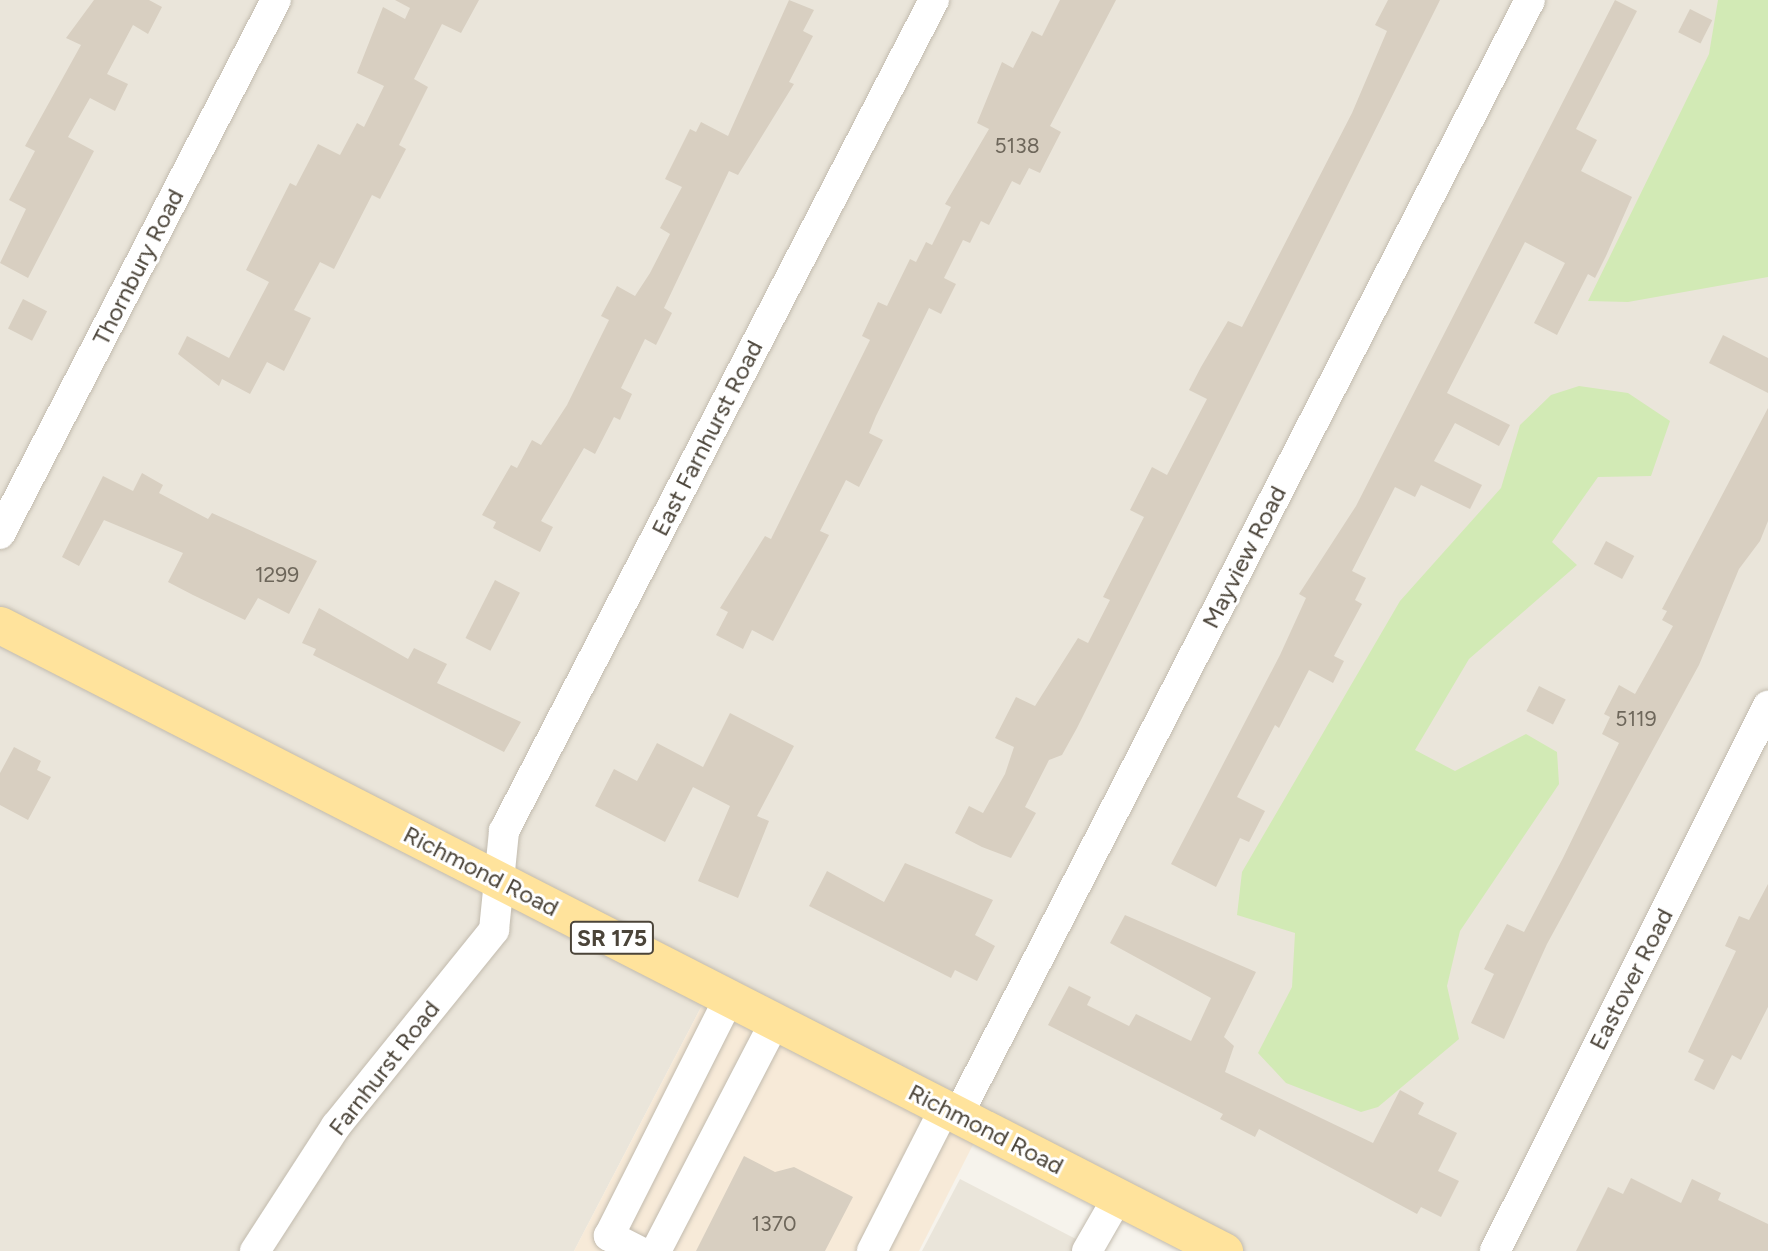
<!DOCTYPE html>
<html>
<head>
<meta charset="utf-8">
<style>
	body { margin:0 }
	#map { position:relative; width:1768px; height:1251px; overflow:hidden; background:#f6f3ec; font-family:Figtree,sans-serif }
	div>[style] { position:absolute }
	.residential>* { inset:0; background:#eae5da }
	.commercial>* { inset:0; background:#f7ead8 }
	.green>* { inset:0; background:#d2eab5 }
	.building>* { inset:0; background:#d8cfc1; transform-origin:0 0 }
	.roads { filter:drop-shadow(0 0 2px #c2bbae) drop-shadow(0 0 2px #c2bbae) }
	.minor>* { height:30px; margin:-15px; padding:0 15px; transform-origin:15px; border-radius:15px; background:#fff }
	.major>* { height:37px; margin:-18.5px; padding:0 18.5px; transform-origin:18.5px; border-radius:18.5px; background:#ffe39c }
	span { translate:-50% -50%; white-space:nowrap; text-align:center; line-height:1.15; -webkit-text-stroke:6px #fff; paint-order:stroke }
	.number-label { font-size:21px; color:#6e675b }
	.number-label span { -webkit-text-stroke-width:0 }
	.shield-label span { padding:2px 5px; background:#fff; border:2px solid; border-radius:5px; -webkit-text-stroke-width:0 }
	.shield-label { font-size:23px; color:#4b4439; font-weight:700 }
	.street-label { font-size:24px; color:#4b4439 }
</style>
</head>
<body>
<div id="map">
	<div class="residential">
		<div style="clip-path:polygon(0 0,1768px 0,1768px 1251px,1224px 1251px,711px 988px,574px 1251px,0 1251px)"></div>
		<div style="clip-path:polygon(960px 1179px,1099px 1251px,922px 1251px)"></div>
	</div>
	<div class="commercial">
		<div style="clip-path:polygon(711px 988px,982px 1127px,919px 1251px,574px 1251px)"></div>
	</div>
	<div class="green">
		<div style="clip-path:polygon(1718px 0,1768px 0,1768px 277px,1628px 302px,1588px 301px,1709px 54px)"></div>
		<div style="clip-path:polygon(1579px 386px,1628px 393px,1670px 421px,1651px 476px,1598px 477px,1552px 542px,1577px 565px,1469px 659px,1415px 750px,1455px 771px,1526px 734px,1557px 752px,1559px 784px,1460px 931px,1447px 986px,1459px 1039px,1378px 1107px,1361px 1112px,1286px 1083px,1258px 1053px,1292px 987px,1295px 933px,1237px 915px,1242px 872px,1400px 601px,1501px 488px,1520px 425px,1551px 395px)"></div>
	</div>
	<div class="building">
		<div style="clip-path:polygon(94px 0,149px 0,162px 7px,148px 34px,133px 25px,107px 74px,128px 84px,115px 111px,90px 98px,68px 137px,94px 151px,28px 278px,0 263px,26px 209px,9px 200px,35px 151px,25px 146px,81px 45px,66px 38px)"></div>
		<div style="clip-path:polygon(395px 0,479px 0,461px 33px,442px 24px,414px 79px,428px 87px,399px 145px,406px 149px,380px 199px,372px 195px,334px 269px,320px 262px,294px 310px,311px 318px,284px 371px,267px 362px,250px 394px,222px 379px,219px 386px,178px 354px,187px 336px,229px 358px,269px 282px,246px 270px,290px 183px,296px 186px,318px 144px,340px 155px,357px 123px,364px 127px,384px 86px,357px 73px,383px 7px,405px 19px,410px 8px)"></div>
		<div style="clip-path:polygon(789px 0,814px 10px,803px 31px,813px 36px,789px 82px,794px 84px,738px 175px,729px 171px,664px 308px,672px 313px,656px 345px,645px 339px,621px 388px,632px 394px,620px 420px,614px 417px,595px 454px,584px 448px,541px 521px,553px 527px,540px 552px,493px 528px,496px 522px,482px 515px,511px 465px,517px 468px,532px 440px,541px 445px,567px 405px,609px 320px,601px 316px,617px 286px,635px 296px,650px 273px,670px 234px,660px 228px,682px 187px,665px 179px,690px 129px,696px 132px,701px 122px,728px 136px)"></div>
		<div style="clip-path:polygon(1060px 0,1116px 0,1050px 126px,1061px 132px,1040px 173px,1029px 168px,1020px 185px,1012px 181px,989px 225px,981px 221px,970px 243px,963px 240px,944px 278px,956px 284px,941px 314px,929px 308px,876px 416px,869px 433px,883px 440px,859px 487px,846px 480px,820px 531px,829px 535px,773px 641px,752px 630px,743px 649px,716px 635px,728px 612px,720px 608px,765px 536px,771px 539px,870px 340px,862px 336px,878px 302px,887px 306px,910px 259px,916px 262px,926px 242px,932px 245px,951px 207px,945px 204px,989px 129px,977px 123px,1002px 62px,1013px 68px,1032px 31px,1042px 36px)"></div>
		<div style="clip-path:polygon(1388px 0,1440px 0,1077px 728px,1062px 755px,1049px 760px,1025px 807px,1036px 813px,1011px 858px,982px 847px,955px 833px,969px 806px,983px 813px,1005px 774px,1014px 747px,995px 738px,1016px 697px,1035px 706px,1078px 638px,1088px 643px,1110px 600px,1103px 597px,1144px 517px,1130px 510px,1152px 467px,1167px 475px,1207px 399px,1189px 390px,1201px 367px,1228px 321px,1242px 327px,1352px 113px,1387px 31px,1375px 25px)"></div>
		<div style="clip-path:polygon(1615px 0,1637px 11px,1576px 129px,1597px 140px,1581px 171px,1632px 197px,1606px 256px,1595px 278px,1588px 274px,1557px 335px,1534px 323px,1565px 263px,1525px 242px,1447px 393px,1510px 425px,1499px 446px,1455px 423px,1434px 461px,1482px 485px,1470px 509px,1421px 485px,1415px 497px,1395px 487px,1352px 571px,1366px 578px,1355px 600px,1362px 604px,1334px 656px,1344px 661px,1333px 683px,1309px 670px,1279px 728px,1275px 725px,1237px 797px,1265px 811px,1249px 842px,1240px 838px,1216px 887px,1171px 864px,1280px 655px,1306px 598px,1299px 594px,1356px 506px)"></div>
		<div style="left:1690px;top:9px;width:25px;height:26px;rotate:27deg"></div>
		<div style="left:23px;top:299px;width:27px;height:33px;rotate:27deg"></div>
		<div style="clip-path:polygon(1723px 335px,1768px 358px,1768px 393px,1709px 363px)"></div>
		<div style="clip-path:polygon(1768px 408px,1768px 521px,1760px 541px,1739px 569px,1699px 665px,1547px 944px,1504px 1039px,1471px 1023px,1494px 974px,1484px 969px,1507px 924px,1524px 932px,1563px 858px,1619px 743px,1602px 734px,1610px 717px,1604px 714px,1619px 685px,1635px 694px,1673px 626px,1662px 620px,1667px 611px,1662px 609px)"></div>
		<div style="clip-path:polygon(142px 473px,163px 485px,159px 493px,208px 519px,212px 513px,317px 561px,289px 614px,258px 598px,245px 620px,193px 595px,168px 582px,183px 553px,104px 520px,79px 566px,62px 557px,103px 476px,133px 491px)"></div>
		<div style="left:1606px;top:541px;width:32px;height:26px;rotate:28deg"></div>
		<div style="left:495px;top:580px;width:28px;height:65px;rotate:27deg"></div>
		<div style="clip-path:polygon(319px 608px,408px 659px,414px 648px,447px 664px,437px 683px,521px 722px,504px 752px,313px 655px,316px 649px,302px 643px)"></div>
		<div style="left:1539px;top:686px;width:30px;height:28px;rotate:27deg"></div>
		<div style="clip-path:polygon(730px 713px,794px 746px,757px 816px,769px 821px,738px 898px,698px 881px,730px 806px,693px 787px,665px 842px,595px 806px,614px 769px,637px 781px,657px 743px,703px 767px)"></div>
		<div style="clip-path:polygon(14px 747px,41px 761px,37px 770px,51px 777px,28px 820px,0 805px,0 773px)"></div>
		<div style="clip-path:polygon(905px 863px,993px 900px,975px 935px,995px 946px,977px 981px,955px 970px,951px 978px,809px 906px,827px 871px,884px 902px)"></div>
		<div style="clip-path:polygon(1768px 884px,1768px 1007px,1741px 1060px,1732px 1055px,1714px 1090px,1694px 1080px,1704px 1060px,1688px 1052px,1736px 951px,1725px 946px,1739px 916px,1749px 920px)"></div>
		<div style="clip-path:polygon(1125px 915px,1256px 972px,1224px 1037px,1234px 1046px,1225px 1072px,1373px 1143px,1400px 1090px,1424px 1103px,1418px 1114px,1457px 1133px,1438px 1171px,1459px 1181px,1441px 1217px,1421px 1207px,1417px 1214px,1259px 1129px,1255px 1137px,1220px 1119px,1223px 1114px,1048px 1025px,1069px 986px,1091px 997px,1087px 1005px,1129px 1026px,1136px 1014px,1191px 1041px,1211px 998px,1110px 943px)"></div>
		<div style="clip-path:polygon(744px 1156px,775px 1172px,794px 1167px,853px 1197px,825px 1251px,696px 1251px)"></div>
		<div style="clip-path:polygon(1631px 1178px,1681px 1203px,1692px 1179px,1721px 1193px,1718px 1200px,1768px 1224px,1768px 1251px,1576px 1251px,1608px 1187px,1623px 1194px)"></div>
	</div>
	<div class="roads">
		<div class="minor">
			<div style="left:0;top:534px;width:601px;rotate:-62.67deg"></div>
			<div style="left:958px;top:1115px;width:1253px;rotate:-62.84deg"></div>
			<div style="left:255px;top:1251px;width:149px;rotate:-57.1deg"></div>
			<div style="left:336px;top:1126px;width:252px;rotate:-51.1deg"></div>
			<div style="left:494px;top:930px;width:100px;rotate:-84.2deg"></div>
			<div style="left:504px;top:831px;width:936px;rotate:-62.64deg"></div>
			<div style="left:639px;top:1251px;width:34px;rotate:-153deg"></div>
			<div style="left:609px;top:1236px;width:267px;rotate:-63.2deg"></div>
			<div style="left:656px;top:1251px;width:259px;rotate:-62.6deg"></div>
			<div style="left:872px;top:1251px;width:161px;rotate:-63deg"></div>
			<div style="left:1087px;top:1251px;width:62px;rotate:-60.1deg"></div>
			<div style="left:1495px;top:1251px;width:610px;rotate:-63.39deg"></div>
		</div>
		<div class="major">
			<div style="left:0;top:625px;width:1375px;rotate:27.09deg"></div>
		</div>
	</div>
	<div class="number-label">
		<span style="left:1017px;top:146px">5138</span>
		<span style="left:277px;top:575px">1299</span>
		<span style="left:1636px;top:719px">5119</span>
		<span style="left:774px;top:1224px">1370</span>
	</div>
	<div class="shield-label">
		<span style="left:612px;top:938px">SR 175</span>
	</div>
	<div class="street-label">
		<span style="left:138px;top:267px;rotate:-63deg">Thornbury Road</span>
		<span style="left:707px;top:438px;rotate:-63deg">East Farnhurst Road</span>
		<span style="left:1244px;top:557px;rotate:-63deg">Mayview Road</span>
		<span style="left:481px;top:871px;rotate:27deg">Richmond Road</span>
		<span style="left:1631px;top:979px;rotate:-63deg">Eastover Road</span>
		<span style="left:384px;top:1068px;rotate:-52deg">Farnhurst Road</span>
		<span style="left:986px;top:1129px;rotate:27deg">Richmond Road</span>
	</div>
</div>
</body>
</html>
